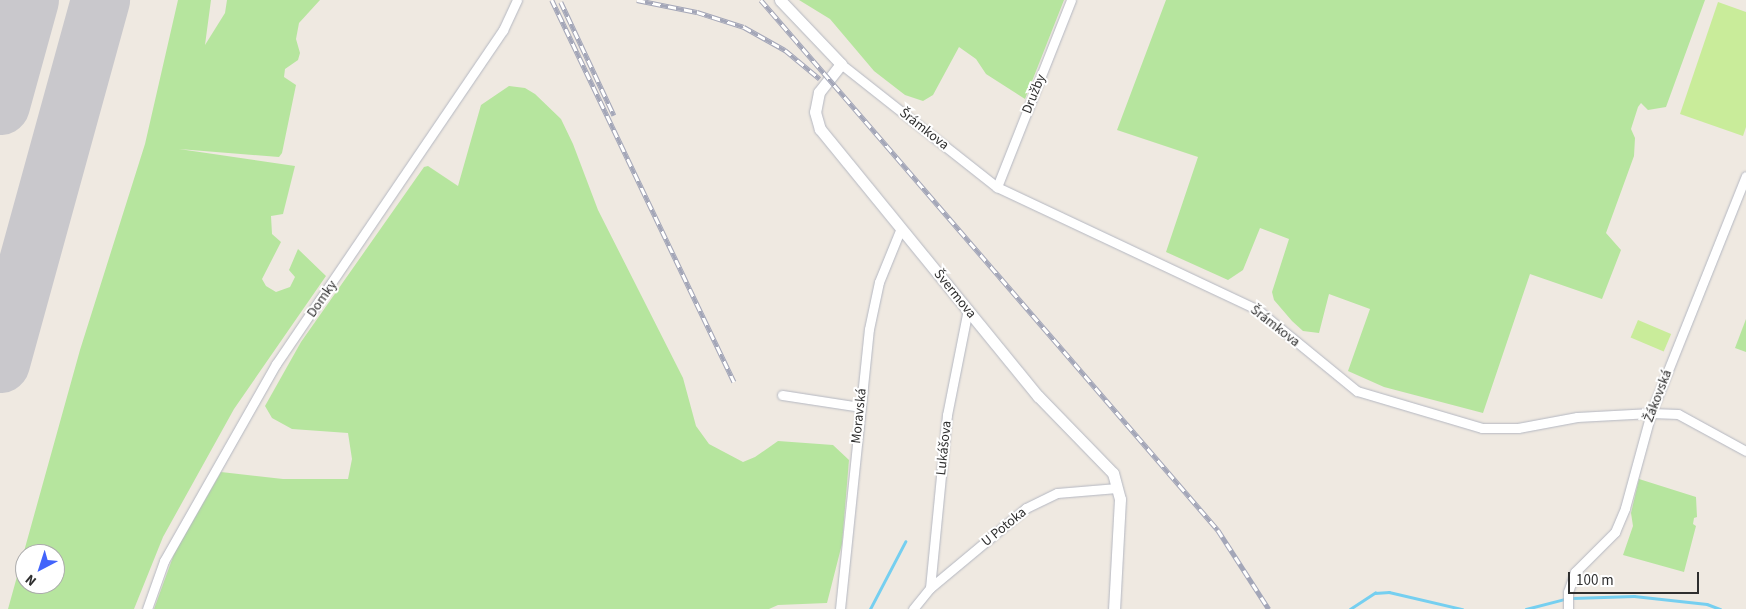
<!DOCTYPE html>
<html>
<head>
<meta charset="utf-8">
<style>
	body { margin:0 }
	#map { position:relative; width:1746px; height:609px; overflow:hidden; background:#efe9e1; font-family:"Source Sans 3",sans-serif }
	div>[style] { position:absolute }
	.green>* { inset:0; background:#b6e59e }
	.pitch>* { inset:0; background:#c9ec9a; transform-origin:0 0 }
	.stream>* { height:2.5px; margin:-1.25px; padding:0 1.25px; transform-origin:1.25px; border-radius:1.25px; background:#75cff0 }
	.runway>* { height:59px; margin:-29.5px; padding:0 29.5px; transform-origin:29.5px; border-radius:29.5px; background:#c9c8cc }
	.roads { filter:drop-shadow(0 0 1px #b4b7c1) drop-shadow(0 0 1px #b4b7c1) }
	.minor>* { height:9px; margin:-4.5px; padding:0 4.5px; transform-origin:4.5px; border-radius:4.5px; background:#fff }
	.tertiary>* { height:11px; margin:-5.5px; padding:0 5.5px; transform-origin:5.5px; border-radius:5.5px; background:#fff }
	.rail>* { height:4.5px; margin-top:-2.25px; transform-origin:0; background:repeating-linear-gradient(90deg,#fff 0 8px,#a3a6b8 0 16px); box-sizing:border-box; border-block:1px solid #a3a6b8 }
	span { translate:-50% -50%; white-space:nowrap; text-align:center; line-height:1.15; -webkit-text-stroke:4px #fff; paint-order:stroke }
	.street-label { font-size:14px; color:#2e2e2e }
	.north { position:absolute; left:15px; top:544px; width:50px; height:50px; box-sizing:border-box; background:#fff; border:1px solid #ababab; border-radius:50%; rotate:220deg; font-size:14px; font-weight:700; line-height:20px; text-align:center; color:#2e2e2e }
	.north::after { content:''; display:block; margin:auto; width:18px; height:22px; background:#4264fb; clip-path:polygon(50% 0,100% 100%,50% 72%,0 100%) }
	.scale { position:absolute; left:1568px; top:572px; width:131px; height:22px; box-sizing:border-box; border:2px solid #2e2e2e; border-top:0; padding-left:6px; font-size:15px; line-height:18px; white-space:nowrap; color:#2e2e2e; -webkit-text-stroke:4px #fff; paint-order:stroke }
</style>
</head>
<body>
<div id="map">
	<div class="green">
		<div style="clip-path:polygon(evenodd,178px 0,211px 0,205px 45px,225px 13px,227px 0,320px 0,299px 23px,296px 39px,300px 53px,298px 60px,285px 69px,284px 77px,296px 85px,282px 153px,279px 157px,179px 149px,295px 166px,283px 214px,271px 216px,272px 234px,281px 242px,262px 279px,266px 286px,276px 292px,290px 287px,295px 277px,289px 270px,298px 249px,326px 276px,234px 409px,163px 537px,134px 609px,8px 609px,80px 350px,145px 144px,178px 0,25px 554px,55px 554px,55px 584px,25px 584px,25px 554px)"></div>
		<div style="clip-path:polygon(799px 0,1064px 0,1025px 99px,986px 74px,976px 59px,959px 47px,933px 95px,923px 101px,905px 95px,874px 71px,830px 19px)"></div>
		<div style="clip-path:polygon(1166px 0,1705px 0,1666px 107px,1648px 110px,1641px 103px,1638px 107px,1631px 129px,1635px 138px,1634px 156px,1606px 233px,1621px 250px,1602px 299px,1530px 274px,1483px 413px,1384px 387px,1348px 371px,1370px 309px,1329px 294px,1319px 333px,1303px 331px,1292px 321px,1274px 300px,1272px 292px,1289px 239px,1260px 228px,1243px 270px,1228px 280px,1166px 252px,1198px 157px,1117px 130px)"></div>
		<div style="clip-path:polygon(509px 86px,525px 88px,535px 94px,561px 119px,573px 144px,598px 210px,683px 378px,696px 426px,709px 444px,743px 462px,755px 457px,778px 441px,833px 445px,849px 460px,842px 544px,827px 603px,778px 605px,769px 609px,154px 609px,174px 554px,221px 472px,283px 479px,348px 479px,352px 459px,348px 433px,292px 429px,272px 418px,265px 406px,301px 342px,424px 167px,428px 166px,458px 186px,481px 105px)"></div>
		<div style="clip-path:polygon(1746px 319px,1746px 352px,1735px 348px)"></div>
		<div style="clip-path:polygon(1639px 479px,1696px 497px,1697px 517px,1694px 518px,1693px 524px,1696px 526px,1684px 572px,1623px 555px,1633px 526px,1631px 513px)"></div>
	</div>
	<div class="pitch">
		<div style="clip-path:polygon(1718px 2px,1746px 12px,1746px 127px,1743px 136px,1680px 114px)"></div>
		<div style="left:1638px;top:320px;width:36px;height:19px;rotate:23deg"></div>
	</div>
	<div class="stream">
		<div style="left:1573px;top:598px;width:61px;rotate:-1.9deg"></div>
		<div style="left:1634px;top:596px;width:73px;rotate:6.3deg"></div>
		<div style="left:1707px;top:604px;width:14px;rotate:21deg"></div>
		<div style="left:870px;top:609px;width:76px;rotate:-62.4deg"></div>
		<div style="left:1350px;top:609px;width:30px;rotate:-33deg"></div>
		<div style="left:1375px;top:593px;width:14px;rotate:-4deg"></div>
		<div style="left:1389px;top:592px;width:75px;rotate:13.1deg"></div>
		<div style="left:1526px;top:609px;width:40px;rotate:-14.4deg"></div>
	</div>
	<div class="runway">
		<div style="left:0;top:105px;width:109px;rotate:-74.6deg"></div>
		<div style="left:0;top:363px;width:377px;rotate:-74.6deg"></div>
	</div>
	<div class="roads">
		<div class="minor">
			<div style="left:841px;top:64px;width:199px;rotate:38.3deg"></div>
			<div style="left:997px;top:187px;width:289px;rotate:25.2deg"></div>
			<div style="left:1258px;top:310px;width:128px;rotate:39.3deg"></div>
			<div style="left:1357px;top:391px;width:130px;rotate:16.5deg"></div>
			<div style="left:1482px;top:428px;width:36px"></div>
			<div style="left:1518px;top:428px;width:60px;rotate:-10.6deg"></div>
			<div style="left:1577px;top:417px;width:74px;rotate:-3.1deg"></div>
			<div style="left:1651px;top:413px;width:27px;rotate:2deg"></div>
			<div style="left:1678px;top:414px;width:77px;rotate:28.6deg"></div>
			<div style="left:997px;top:187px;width:201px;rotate:-68.4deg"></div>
			<div style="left:782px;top:395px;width:79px;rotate:8.7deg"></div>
			<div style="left:930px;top:588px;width:174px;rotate:-84.4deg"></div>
			<div style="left:947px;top:415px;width:108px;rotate:-78.8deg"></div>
			<div style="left:147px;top:609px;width:51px;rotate:-70.5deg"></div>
			<div style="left:164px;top:561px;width:227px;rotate:-60.4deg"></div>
			<div style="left:276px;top:364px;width:404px;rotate:-55.8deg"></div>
			<div style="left:503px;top:30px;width:33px;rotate:-65deg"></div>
			<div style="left:840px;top:609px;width:281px;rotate:-84.1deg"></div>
			<div style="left:869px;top:329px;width:48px;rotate:-78deg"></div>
			<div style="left:879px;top:282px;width:58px;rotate:-67.8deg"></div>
			<div style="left:913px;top:609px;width:27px;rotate:-51deg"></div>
			<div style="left:930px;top:588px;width:125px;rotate:-39.8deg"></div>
			<div style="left:1026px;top:508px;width:34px;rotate:-26deg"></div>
			<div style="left:1057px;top:493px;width:60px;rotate:-4.8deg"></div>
			<div style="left:1568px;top:609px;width:17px;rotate:-90deg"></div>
			<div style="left:1568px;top:592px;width:21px;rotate:-71deg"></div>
			<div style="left:1575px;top:572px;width:57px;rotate:-45deg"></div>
			<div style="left:1615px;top:532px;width:26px;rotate:-67deg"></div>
			<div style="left:1625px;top:508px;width:98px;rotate:-74.7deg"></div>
			<div style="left:1651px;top:413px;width:255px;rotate:-68.2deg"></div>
		</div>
		<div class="tertiary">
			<div style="left:780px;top:0;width:88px;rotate:46.4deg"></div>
			<div style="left:841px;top:64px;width:36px;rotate:128deg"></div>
			<div style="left:819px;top:92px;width:20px;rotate:101deg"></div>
			<div style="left:815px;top:112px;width:18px;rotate:74deg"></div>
			<div style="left:820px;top:129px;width:345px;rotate:50.8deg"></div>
			<div style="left:1038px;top:396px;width:107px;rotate:45.8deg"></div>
			<div style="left:1113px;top:473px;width:27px;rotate:75deg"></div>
			<div style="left:1120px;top:499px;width:110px;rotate:93.1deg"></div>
		</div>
	</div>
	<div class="rail">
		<div style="left:552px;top:0;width:423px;rotate:64.5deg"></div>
		<div style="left:637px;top:0;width:61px;rotate:11.3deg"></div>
		<div style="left:697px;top:12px;width:49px;rotate:17.7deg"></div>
		<div style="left:744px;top:27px;width:47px;rotate:29.3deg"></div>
		<div style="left:785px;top:50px;width:45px;rotate:39.6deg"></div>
		<div style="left:761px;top:0;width:700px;rotate:49.23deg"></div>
		<div style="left:1218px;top:530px;width:94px;rotate:57.2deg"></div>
		<div style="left:561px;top:2px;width:125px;rotate:64.9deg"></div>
	</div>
	<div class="street-label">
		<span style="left:1034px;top:94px;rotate:-68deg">Družby</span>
		<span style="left:924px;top:129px;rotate:38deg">Šrámkova</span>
		<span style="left:955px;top:294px;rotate:51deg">Švermova</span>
		<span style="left:322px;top:299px;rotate:-55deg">Domky</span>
		<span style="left:1275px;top:326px;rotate:38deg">Šrámkova</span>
		<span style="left:1658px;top:396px;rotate:-69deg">Žákovská</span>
		<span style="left:859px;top:416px;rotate:-84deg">Moravská</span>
		<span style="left:944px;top:448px;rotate:-84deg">Lukášova</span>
		<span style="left:1004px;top:527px;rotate:-39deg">U Potoka</span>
	</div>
	<div class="north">N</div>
	<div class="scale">100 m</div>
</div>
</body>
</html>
